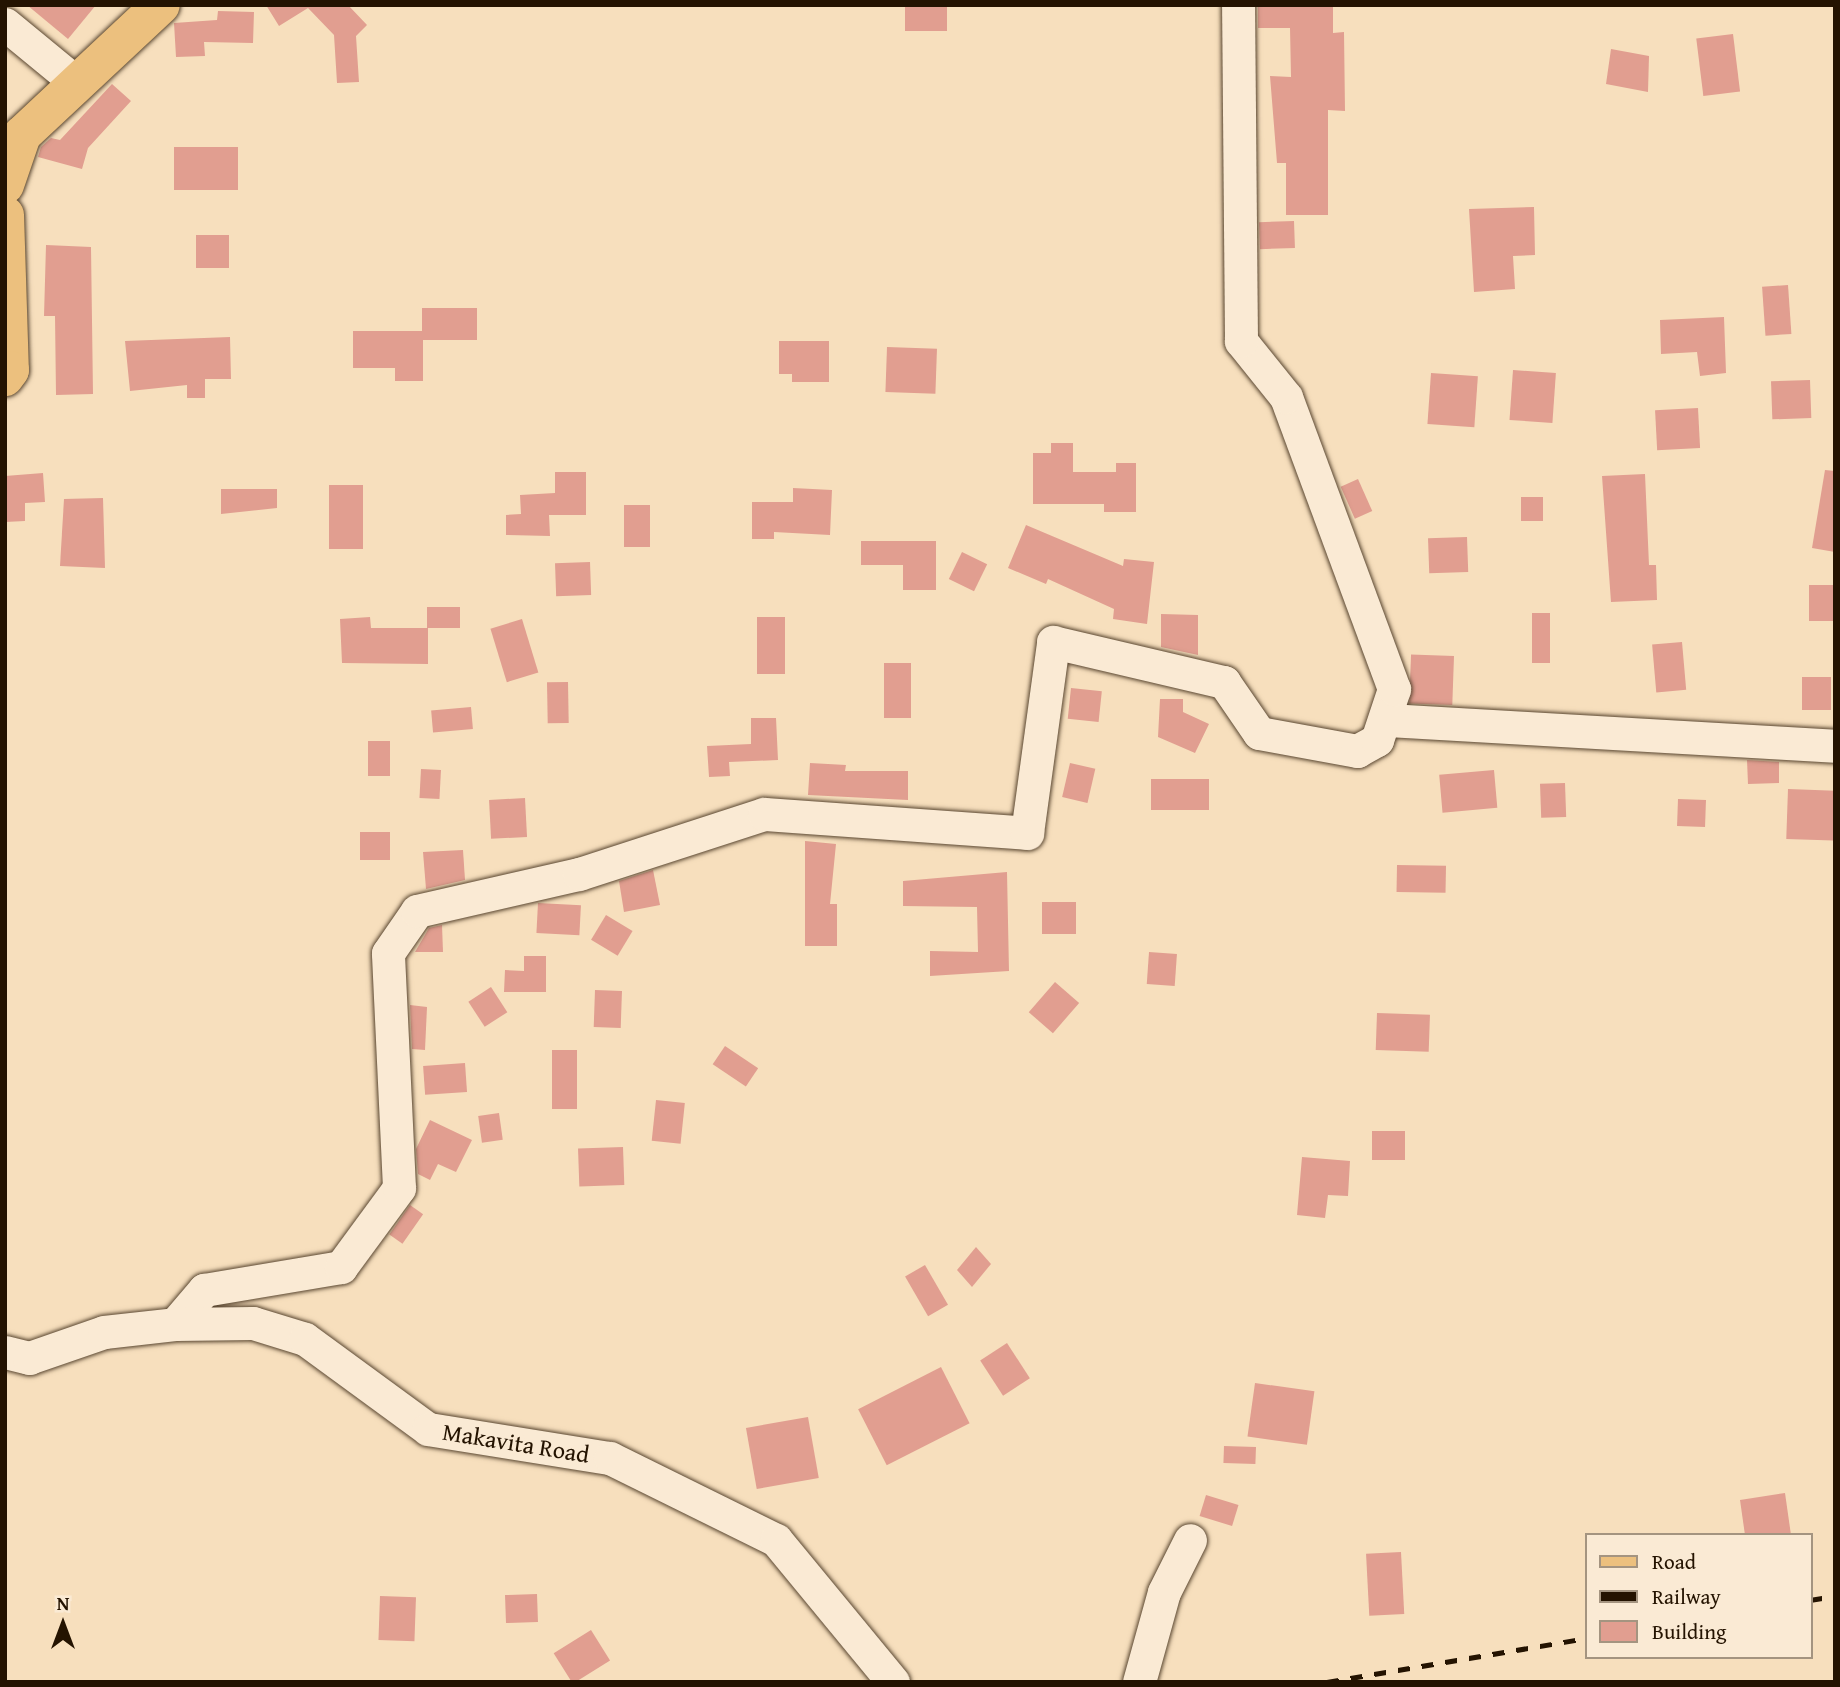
<!DOCTYPE html>
<html>
<head>
<meta charset="utf-8">
<style>
	body { margin:0 }
	#map { position:relative; width:1840px; height:1687px; overflow:hidden; background:#f7dfbd; font-family:"Gentium Book Plus",serif }
	div>[style] { position:absolute }
	.building>* { inset:0; background:#e19e90; transform-origin:0 0 }
	.roads { filter:drop-shadow(0 0 2px #594630) drop-shadow(0 0 2px #594630) }
	.minor>* { height:33px; margin:-16.5px; padding:0 16.5px; transform-origin:16.5px; border-radius:16.5px; background:#faead4 }
	.major>* { height:38px; margin:-19px; padding:0 19px; transform-origin:19px; border-radius:19px; background:#ecc07e }
	.rail>* { height:5px; margin-top:-2.5px; transform-origin:0; background:repeating-linear-gradient(90deg,#241301 0 12px,transparent 0 24px) }
	span { translate:-50% -50%; white-space:nowrap; text-align:center; line-height:1.15; -webkit-text-stroke:7px #faead4; paint-order:stroke }
	.street-label { font-size:24px; color:#241301 }
	.frame { position:absolute; inset:0; border:7px solid #241301; pointer-events:none }
	.legend { position:absolute; left:1585px; top:1533px; width:228px; height:126px; box-sizing:border-box; background:#faead4; border:2px solid #a49480; margin:0; padding:9px 12px; list-style:none; font-size:21px; color:#241301 }
	.legend li { display:flex; align-items:center; gap:14px; height:35px }
	.legend b { width:35px; border:2px solid #a49480 }
	.north { position:absolute; left:28px; top:1589px; width:70px; height:70px; -webkit-text-stroke:5px #faead4; paint-order:stroke; rotate:0deg; font-size:19px; font-weight:700; line-height:28px; text-align:center; color:#241301 }
	.north::after { content:''; display:block; margin:auto; width:24px; height:32px; background:#241301; clip-path:polygon(50% 0,100% 100%,50% 72%,0 100%) }
</style>
</head>
<body>
<div id="map">
	<div class="building">
		<div style="clip-path:polygon(27px 5px,96px 5px,68px 39px)"></div>
		<div style="clip-path:polygon(266px 5px,348px 5px,367px 25px,356px 36px,359px 82px,337px 83px,334px 35px,308px 8px,279px 26px)"></div>
		<div style="left:905px;top:5px;width:42px;height:26px"></div>
		<div style="clip-path:polygon(1258px 5px,1333px 5px,1333px 33px,1344px 32px,1345px 111px,1328px 110px,1328px 215px,1286px 215px,1286px 163px,1277px 163px,1270px 76px,1291px 77px,1290px 28px,1258px 28px)"></div>
		<div style="clip-path:polygon(218px 11px,254px 12px,253px 43px,204px 42px,205px 56px,176px 57px,174px 23px,217px 20px)"></div>
		<div style="left:1733px;top:34px;width:58px;height:37px;rotate:83deg"></div>
		<div style="clip-path:polygon(1611px 49px,1649px 56px,1648px 92px,1606px 84px)"></div>
		<div style="clip-path:polygon(112px 84px,131px 101px,88px 148px,82px 169px,38px 157px,41px 147px,51px 138px,60px 140px)"></div>
		<div style="left:174px;top:147px;width:64px;height:43px"></div>
		<div style="clip-path:polygon(1534px 207px,1535px 255px,1513px 256px,1515px 289px,1474px 292px,1469px 209px)"></div>
		<div style="left:1294px;top:221px;width:27px;height:35px;rotate:88deg"></div>
		<div style="left:196px;top:235px;width:33px;height:33px"></div>
		<div style="clip-path:polygon(46px 245px,91px 247px,93px 394px,56px 395px,55px 316px,44px 316px)"></div>
		<div style="left:1788px;top:285px;width:49px;height:26px;rotate:86deg"></div>
		<div style="clip-path:polygon(422px 308px,477px 308px,477px 340px,423px 340px,423px 381px,395px 381px,395px 368px,353px 368px,353px 331px,422px 331px)"></div>
		<div style="clip-path:polygon(1724px 317px,1726px 373px,1700px 376px,1697px 352px,1661px 354px,1660px 320px)"></div>
		<div style="clip-path:polygon(230px 337px,231px 379px,205px 379px,205px 398px,187px 398px,187px 385px,130px 391px,125px 341px)"></div>
		<div style="clip-path:polygon(779px 341px,829px 341px,829px 382px,792px 382px,792px 374px,779px 374px)"></div>
		<div style="left:887px;top:347px;width:50px;height:45px;rotate:2deg"></div>
		<div style="left:1513px;top:370px;width:43px;height:50px;rotate:4deg"></div>
		<div style="left:1431px;top:373px;width:47px;height:51px;rotate:4deg"></div>
		<div style="left:1810px;top:380px;width:38px;height:39px;rotate:88deg"></div>
		<div style="left:1698px;top:408px;width:40px;height:43px;rotate:87deg"></div>
		<div style="clip-path:polygon(1051px 443px,1073px 443px,1073px 472px,1116px 472px,1116px 463px,1136px 463px,1136px 512px,1104px 512px,1104px 504px,1033px 504px,1033px 453px,1051px 453px)"></div>
		<div style="clip-path:polygon(1825px 470px,1835px 471px,1835px 552px,1812px 548px)"></div>
		<div style="clip-path:polygon(555px 472px,586px 472px,586px 515px,549px 515px,550px 536px,506px 535px,506px 515px,521px 514px,520px 495px,555px 493px)"></div>
		<div style="clip-path:polygon(43px 473px,45px 502px,25px 503px,25px 521px,5px 522px,5px 476px)"></div>
		<div style="clip-path:polygon(1645px 474px,1649px 565px,1656px 565px,1657px 600px,1611px 602px,1602px 476px)"></div>
		<div style="left:1358px;top:479px;width:35px;height:19px;rotate:66deg"></div>
		<div style="left:329px;top:485px;width:34px;height:64px"></div>
		<div style="clip-path:polygon(793px 488px,832px 490px,830px 535px,774px 532px,774px 539px,752px 539px,752px 502px,793px 502px)"></div>
		<div style="clip-path:polygon(221px 489px,277px 489px,277px 508px,221px 514px)"></div>
		<div style="left:1543px;top:497px;width:24px;height:22px;rotate:90deg"></div>
		<div style="clip-path:polygon(103px 498px,105px 568px,60px 566px,64px 499px)"></div>
		<div style="left:624px;top:505px;width:26px;height:42px"></div>
		<div style="clip-path:polygon(1026px 525px,1123px 566px,1124px 559px,1154px 562px,1147px 624px,1113px 619px,1114px 609px,1048px 579px,1046px 584px,1008px 568px)"></div>
		<div style="left:1467px;top:537px;width:35px;height:39px;rotate:88deg"></div>
		<div style="clip-path:polygon(861px 541px,936px 541px,936px 590px,903px 590px,903px 565px,861px 565px)"></div>
		<div style="left:962px;top:552px;width:28px;height:30px;rotate:26deg"></div>
		<div style="left:590px;top:562px;width:33px;height:35px;rotate:88deg"></div>
		<div style="left:1834px;top:585px;width:36px;height:25px;rotate:90deg"></div>
		<div style="clip-path:polygon(427px 607px,460px 607px,460px 628px,428px 628px,428px 664px,342px 663px,340px 619px,370px 617px,371px 628px,427px 628px)"></div>
		<div style="left:1532px;top:613px;width:18px;height:50px"></div>
		<div style="clip-path:polygon(1161px 614px,1198px 615px,1198px 655px,1161px 647px)"></div>
		<div style="left:757px;top:617px;width:28px;height:57px"></div>
		<div style="left:522px;top:619px;width:56px;height:33px;rotate:73deg"></div>
		<div style="left:1682px;top:642px;width:48px;height:30px;rotate:85deg"></div>
		<div style="left:1454px;top:656px;width:49px;height:43px;rotate:92deg"></div>
		<div style="left:884px;top:663px;width:27px;height:55px"></div>
		<div style="left:1802px;top:677px;width:29px;height:33px"></div>
		<div style="left:568px;top:682px;width:41px;height:21px;rotate:89deg"></div>
		<div style="left:1071px;top:688px;width:31px;height:31px;rotate:6deg"></div>
		<div style="clip-path:polygon(1160px 699px,1183px 699px,1183px 712px,1209px 724px,1195px 753px,1158px 737px)"></div>
		<div style="left:471px;top:707px;width:22px;height:40px;rotate:85deg"></div>
		<div style="clip-path:polygon(751px 718px,776px 718px,778px 760px,729px 762px,730px 776px,709px 777px,707px 746px,751px 744px)"></div>
		<div style="left:368px;top:741px;width:22px;height:35px"></div>
		<div style="clip-path:polygon(1747px 760px,1779px 762px,1779px 783px,1748px 784px)"></div>
		<div style="clip-path:polygon(810px 763px,846px 765px,845px 771px,908px 771px,908px 800px,808px 795px)"></div>
		<div style="left:1070px;top:763px;width:26px;height:35px;rotate:13deg"></div>
		<div style="left:421px;top:769px;width:20px;height:29px;rotate:3deg"></div>
		<div style="left:1494px;top:770px;width:38px;height:55px;rotate:85deg"></div>
		<div style="left:1151px;top:779px;width:58px;height:31px"></div>
		<div style="left:1565px;top:783px;width:34px;height:25px;rotate:88deg"></div>
		<div style="left:1788px;top:789px;width:47px;height:50px;rotate:2deg"></div>
		<div style="left:525px;top:798px;width:39px;height:36px;rotate:87deg"></div>
		<div style="left:1678px;top:799px;width:28px;height:27px;rotate:2deg"></div>
		<div style="left:360px;top:832px;width:30px;height:28px"></div>
		<div style="clip-path:polygon(805px 841px,836px 844px,830px 904px,837px 904px,837px 946px,805px 946px)"></div>
		<div style="clip-path:polygon(463px 850px,465px 880px,426px 889px,423px 852px)"></div>
		<div style="left:1397px;top:865px;width:49px;height:27px;rotate:1deg"></div>
		<div style="clip-path:polygon(653px 870px,660px 905px,624px 912px,619px 881px)"></div>
		<div style="clip-path:polygon(1007px 872px,1009px 971px,930px 976px,930px 951px,978px 952px,977px 907px,903px 906px,903px 881px)"></div>
		<div style="left:1042px;top:902px;width:34px;height:32px"></div>
		<div style="left:538px;top:903px;width:43px;height:30px;rotate:3deg"></div>
		<div style="left:606px;top:915px;width:31px;height:29px;rotate:31deg"></div>
		<div style="clip-path:polygon(442px 925px,443px 952px,415px 952px,429px 928px)"></div>
		<div style="left:1149px;top:952px;width:28px;height:32px;rotate:4deg"></div>
		<div style="clip-path:polygon(524px 956px,546px 956px,546px 992px,504px 992px,505px 970px,524px 971px)"></div>
		<div style="left:1055px;top:982px;width:32px;height:40px;rotate:41deg"></div>
		<div style="left:491px;top:987px;width:30px;height:27px;rotate:57deg"></div>
		<div style="left:595px;top:990px;width:27px;height:37px;rotate:2deg"></div>
		<div style="clip-path:polygon(410px 1005px,427px 1007px,425px 1050px,412px 1049px)"></div>
		<div style="left:1377px;top:1013px;width:53px;height:37px;rotate:2deg"></div>
		<div style="left:725px;top:1046px;width:40px;height:22px;rotate:34deg"></div>
		<div style="left:552px;top:1050px;width:25px;height:59px"></div>
		<div style="left:465px;top:1063px;width:29px;height:42px;rotate:86deg"></div>
		<div style="left:656px;top:1100px;width:29px;height:41px;rotate:6deg"></div>
		<div style="left:499px;top:1113px;width:27px;height:21px;rotate:82deg"></div>
		<div style="clip-path:polygon(430px 1120px,472px 1140px,456px 1172px,438px 1164px,430px 1180px,418px 1174px,416px 1149px)"></div>
		<div style="left:1372px;top:1131px;width:33px;height:29px"></div>
		<div style="left:623px;top:1147px;width:38px;height:45px;rotate:88deg"></div>
		<div style="clip-path:polygon(1302px 1157px,1350px 1161px,1348px 1196px,1328px 1195px,1325px 1218px,1297px 1215px)"></div>
		<div style="left:410px;top:1205px;width:16px;height:36px;rotate:35deg"></div>
		<div style="clip-path:polygon(976px 1247px,991px 1264px,972px 1287px,957px 1270px)"></div>
		<div style="left:925px;top:1265px;width:46px;height:23px;rotate:60deg"></div>
		<div style="left:1007px;top:1343px;width:42px;height:32px;rotate:57deg"></div>
		<div style="left:941px;top:1367px;width:63px;height:93px;rotate:63deg"></div>
		<div style="left:1255px;top:1383px;width:60px;height:54px;rotate:8deg"></div>
		<div style="left:808px;top:1417px;width:62px;height:63px;rotate:80deg"></div>
		<div style="left:1224px;top:1446px;width:32px;height:17px;rotate:2deg"></div>
		<div style="clip-path:polygon(1785px 1493px,1791px 1535px,1745px 1535px,1740px 1500px)"></div>
		<div style="left:1206px;top:1495px;width:34px;height:22px;rotate:17deg"></div>
		<div style="left:1401px;top:1552px;width:62px;height:35px;rotate:87deg"></div>
		<div style="left:537px;top:1594px;width:28px;height:32px;rotate:88deg"></div>
		<div style="left:380px;top:1596px;width:36px;height:44px;rotate:2deg"></div>
		<div style="left:591px;top:1630px;width:36px;height:44px;rotate:58deg"></div>
	</div>
	<div class="roads">
		<div class="minor">
			<div style="left:5px;top:24px;width:94px;rotate:39.4deg"></div>
			<div style="left:1387px;top:720px;width:449px;rotate:3.3deg"></div>
			<div style="left:175px;top:1324px;width:45px;rotate:-49.5deg"></div>
			<div style="left:204px;top:1290px;width:139px;rotate:-9.5deg"></div>
			<div style="left:341px;top:1267px;width:98px;rotate:-53.7deg"></div>
			<div style="left:399px;top:1188px;width:235px;rotate:-92.7deg"></div>
			<div style="left:388px;top:953px;width:51px;rotate:-55.4deg"></div>
			<div style="left:417px;top:911px;width:166px;rotate:-12.9deg"></div>
			<div style="left:579px;top:874px;width:194px;rotate:-18deg"></div>
			<div style="left:764px;top:814px;width:264px;rotate:4.1deg"></div>
			<div style="left:1027px;top:833px;width:193px;rotate:-82.2deg"></div>
			<div style="left:1053px;top:642px;width:176px;rotate:13.2deg"></div>
			<div style="left:1224px;top:682px;width:62px;rotate:55.5deg"></div>
			<div style="left:1259px;top:733px;width:100px;rotate:10.4deg"></div>
			<div style="left:1357px;top:751px;width:23px;rotate:-29deg"></div>
			<div style="left:1377px;top:740px;width:54px;rotate:-71.6deg"></div>
			<div style="left:1394px;top:689px;width:311px;rotate:-110.3deg"></div>
			<div style="left:1286px;top:397px;width:72px;rotate:-128.8deg"></div>
			<div style="left:1241px;top:341px;width:336px;rotate:-90.5deg"></div>
			<div style="left:5px;top:1352px;width:25px;rotate:14deg"></div>
			<div style="left:29px;top:1358px;width:79px;rotate:-19.1deg"></div>
			<div style="left:104px;top:1332px;width:71px;rotate:-6.4deg"></div>
			<div style="left:175px;top:1324px;width:78px;rotate:-0.7deg"></div>
			<div style="left:253px;top:1323px;width:54px;rotate:17.1deg"></div>
			<div style="left:305px;top:1339px;width:152px;rotate:36.2deg"></div>
			<div style="left:428px;top:1429px;width:184px;rotate:9.1deg"></div>
			<div style="left:610px;top:1458px;width:185px;rotate:26.3deg"></div>
			<div style="left:776px;top:1540px;width:184px;rotate:50.5deg"></div>
			<div style="left:1139px;top:1682px;width:93px;rotate:-74.5deg"></div>
			<div style="left:1164px;top:1592px;width:58px;rotate:-63.4deg"></div>
		</div>
		<div class="major">
			<div style="left:5px;top:185px;width:53px;rotate:-71.2deg"></div>
			<div style="left:22px;top:135px;width:190px;rotate:-43.1deg"></div>
			<div style="left:5px;top:215px;width:155px;rotate:88.2deg"></div>
			<div style="left:10px;top:370px;width:9px;rotate:126deg"></div>
		</div>
	</div>
	<div class="rail">
		<div style="left:1810px;top:1600px;width:25px;rotate:-9deg"></div>
		<div style="left:1327px;top:1682px;width:263px;rotate:-9.6deg"></div>
	</div>
	<div class="street-label">
		<span style="left:516px;top:1443px;rotate:9deg">Makavita Road</span>
	</div>
	<div class="frame"></div>
	<ul class="legend">
	<li><b style="height:9px;background:#ecc07e"></b>Road</li>
	<li><b style="height:9px;background:#241301"></b>Railway</li>
	<li><b style="height:19px;background:#e19e90"></b>Building</li>
	</ul>
	<div class="north">N</div>
</div>
</body>
</html>
